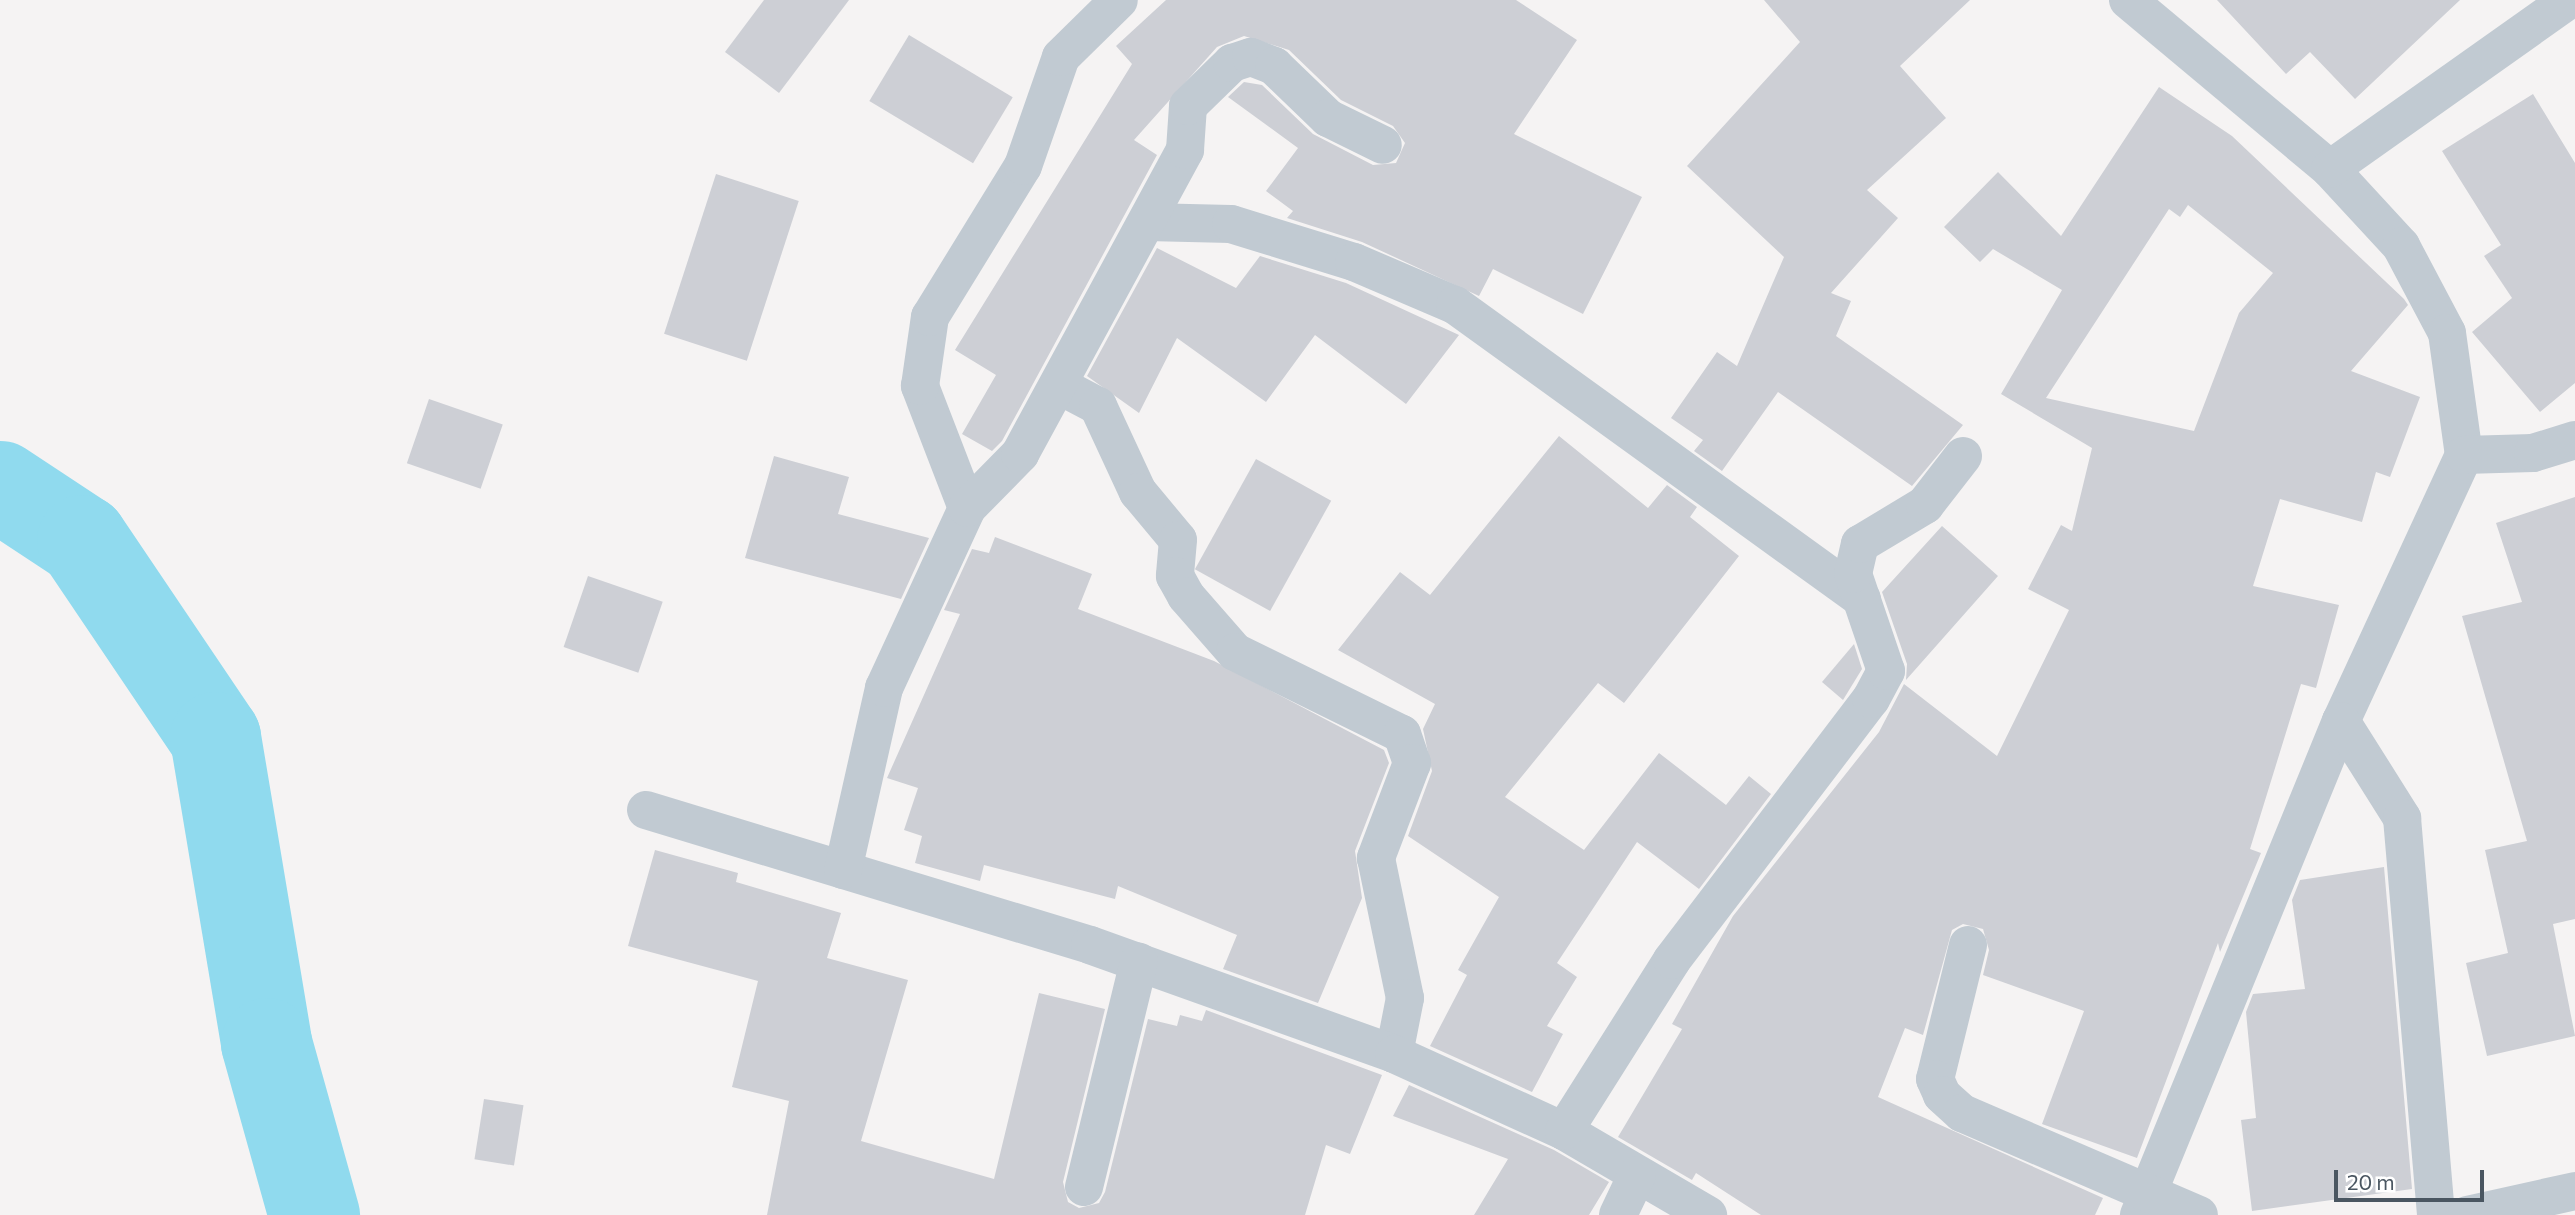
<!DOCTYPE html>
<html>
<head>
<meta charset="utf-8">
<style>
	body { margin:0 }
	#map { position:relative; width:2575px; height:1215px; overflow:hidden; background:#f5f3f3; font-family:Commissioner,sans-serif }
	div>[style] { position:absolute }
	.river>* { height:91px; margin:-45.5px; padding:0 45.5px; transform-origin:45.5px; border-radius:45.5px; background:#90daee }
	.building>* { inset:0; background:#cdcfd5; transform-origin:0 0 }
	.street>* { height:38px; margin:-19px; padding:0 19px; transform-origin:19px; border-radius:19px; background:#c1cad2 }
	span { translate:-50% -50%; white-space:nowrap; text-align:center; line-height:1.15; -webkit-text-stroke:7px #fff; paint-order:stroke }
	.scale { position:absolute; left:2334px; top:1170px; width:150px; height:32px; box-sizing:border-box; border:4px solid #4a5661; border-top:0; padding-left:9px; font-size:21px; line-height:24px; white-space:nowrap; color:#4a5661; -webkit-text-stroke:5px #fff; paint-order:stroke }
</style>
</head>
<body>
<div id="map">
	<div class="river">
		<div style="left:0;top:486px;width:98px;rotate:33.4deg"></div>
		<div style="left:82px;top:540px;width:238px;rotate:56deg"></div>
		<div style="left:215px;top:737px;width:310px;rotate:80.5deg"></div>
		<div style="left:266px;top:1043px;width:179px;rotate:74.4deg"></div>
	</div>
	<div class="building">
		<div style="clip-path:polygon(764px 0,849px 0,779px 93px,725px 52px)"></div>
		<div style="clip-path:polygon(1166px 0,1516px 0,1577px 40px,1514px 134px,1642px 197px,1583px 314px,1493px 269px,1479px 296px,1362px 242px,1287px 218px,1293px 211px,1266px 191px,1298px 148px,1228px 97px,1244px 82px,1262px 85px,1313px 134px,1373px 165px,1396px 163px,1405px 143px,1393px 126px,1341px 100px,1289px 50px,1244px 36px,1217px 47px,1134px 140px,1157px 155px,1002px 441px,992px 451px,962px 434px,996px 375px,955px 350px,1132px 64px,1116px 46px)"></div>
		<div style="clip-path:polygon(1764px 0,1970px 0,1900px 66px,1946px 118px,1867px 190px,1898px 218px,1831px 293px,1851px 301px,1836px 336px,1963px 425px,1912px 486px,1778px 392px,1722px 471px,1694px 451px,1703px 440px,1671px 418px,1717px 352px,1737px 366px,1784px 257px,1687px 166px,1800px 42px)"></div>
		<div style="clip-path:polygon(2217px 0,2460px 0,2355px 99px,2310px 52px,2286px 74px)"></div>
		<div style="left:909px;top:35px;width:121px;height:77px;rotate:31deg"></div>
		<div style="clip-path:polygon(evenodd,2159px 87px,2232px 136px,2404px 299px,2408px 305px,2351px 371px,2420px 397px,2390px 477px,2376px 472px,2362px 522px,2280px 499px,2253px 586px,2339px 605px,2316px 688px,2301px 684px,2250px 849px,2261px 853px,2220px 952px,2218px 943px,2137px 1158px,2042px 1124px,2084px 1011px,1983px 975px,1989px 950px,1983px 929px,1963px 924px,1952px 930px,1923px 1035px,1905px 1028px,1878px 1097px,2103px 1198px,2095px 1215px,1761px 1215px,1696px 1173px,1692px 1180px,1618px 1137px,1682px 1029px,1672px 1024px,1733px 916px,1879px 732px,1904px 684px,1997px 756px,2069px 610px,2028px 589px,2061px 525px,2072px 531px,2092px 448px,2001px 394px,2062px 290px,1993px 249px,1980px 262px,1944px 227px,1998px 172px,2061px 236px,2159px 87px,2188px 205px,2273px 273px,2239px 313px,2194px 431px,2046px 398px,2169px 209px,2180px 217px,2188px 205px)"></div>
		<div style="clip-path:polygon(2533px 94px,2575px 163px,2575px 383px,2540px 412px,2472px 332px,2512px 298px,2484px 256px,2501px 245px,2442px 151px)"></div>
		<div style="left:716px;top:174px;width:87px;height:168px;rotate:18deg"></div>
		<div style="clip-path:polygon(1157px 248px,1236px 288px,1260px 256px,1346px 283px,1459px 335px,1406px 404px,1315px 335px,1266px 402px,1177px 338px,1139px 413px,1087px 376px)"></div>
		<div style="left:429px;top:399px;width:78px;height:68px;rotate:19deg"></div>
		<div style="clip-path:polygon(1559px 436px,1648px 508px,1667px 485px,1697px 507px,1690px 517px,1739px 556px,1624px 703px,1598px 683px,1505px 797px,1584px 850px,1659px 753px,1726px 805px,1749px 776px,1771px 794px,1699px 889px,1637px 842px,1557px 963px,1577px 977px,1547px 1026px,1563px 1034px,1532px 1092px,1430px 1046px,1467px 975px,1458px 970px,1499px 897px,1408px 836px,1432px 771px,1423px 729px,1435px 704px,1338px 650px,1400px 572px,1430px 595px)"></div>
		<div style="clip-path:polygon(774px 456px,849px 477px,838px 514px,929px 538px,901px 599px,745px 558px)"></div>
		<div style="left:1256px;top:459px;width:86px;height:126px;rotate:29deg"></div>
		<div style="clip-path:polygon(2575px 497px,2575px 919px,2553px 924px,2575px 1036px,2487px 1056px,2466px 963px,2508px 953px,2485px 850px,2527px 841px,2462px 616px,2522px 602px,2496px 523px)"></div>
		<div style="clip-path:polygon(1942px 526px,1998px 576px,1906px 680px,1907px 664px,1882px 592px)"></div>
		<div style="clip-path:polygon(995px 537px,1092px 574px,1078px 609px,1214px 661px,1384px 750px,1389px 763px,1355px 851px,1362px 898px,1318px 1003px,1223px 969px,1237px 935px,1118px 886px,1115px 899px,984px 865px,980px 881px,915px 863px,922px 836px,904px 830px,918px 788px,887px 778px,960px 614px,944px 610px,972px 549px,989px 553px)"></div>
		<div style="left:588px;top:576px;width:79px;height:75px;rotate:19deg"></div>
		<div style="clip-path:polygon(1854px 644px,1862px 669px,1843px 700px,1822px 682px)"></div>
		<div style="clip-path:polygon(655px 850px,738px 873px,736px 882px,841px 913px,827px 958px,908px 980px,861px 1141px,994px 1179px,1039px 993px,1105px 1009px,1063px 1182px,1068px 1202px,1079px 1208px,1099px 1203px,1105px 1192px,1148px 1019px,1177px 1026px,1180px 1015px,1202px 1021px,1206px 1010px,1382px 1075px,1350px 1154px,1326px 1145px,1305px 1215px,767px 1215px,789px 1101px,732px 1087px,758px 981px,628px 946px)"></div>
		<div style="clip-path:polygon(2384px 867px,2412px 1189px,2252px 1211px,2241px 1120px,2256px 1118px,2246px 1012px,2253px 994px,2305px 989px,2292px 900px,2300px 880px)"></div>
		<div style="clip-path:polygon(1409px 1085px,1554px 1150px,1609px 1182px,1589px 1215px,1474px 1215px,1508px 1159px,1393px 1116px)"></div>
		<div style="left:484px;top:1099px;width:40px;height:61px;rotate:9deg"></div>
	</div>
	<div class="street">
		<div style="left:2128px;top:0;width:263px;rotate:39.9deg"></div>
		<div style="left:2330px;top:169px;width:105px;rotate:47.3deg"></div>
		<div style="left:2401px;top:246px;width:98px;rotate:62.1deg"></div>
		<div style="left:2447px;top:333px;width:123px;rotate:82.1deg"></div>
		<div style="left:2464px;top:455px;width:293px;rotate:114.8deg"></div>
		<div style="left:2341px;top:721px;width:534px;rotate:112.24deg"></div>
		<div style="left:2330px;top:169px;width:293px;rotate:-35.3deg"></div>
		<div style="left:1147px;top:222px;width:84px;rotate:1.4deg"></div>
		<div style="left:1231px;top:224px;width:129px;rotate:17.2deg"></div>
		<div style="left:1354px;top:262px;width:110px;rotate:23.1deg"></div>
		<div style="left:1455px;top:305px;width:502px;rotate:35.84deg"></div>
		<div style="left:1060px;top:386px;width:43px;rotate:27.8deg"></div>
		<div style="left:1098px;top:406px;width:95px;rotate:65.1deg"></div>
		<div style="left:1138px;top:492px;width:62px;rotate:50.2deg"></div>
		<div style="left:1178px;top:540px;width:36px;rotate:95deg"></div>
		<div style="left:1175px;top:576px;width:23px;rotate:61deg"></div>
		<div style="left:1186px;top:596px;width:74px;rotate:48.8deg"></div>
		<div style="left:1235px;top:652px;width:186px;rotate:26.2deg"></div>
		<div style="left:1402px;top:734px;width:31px;rotate:71deg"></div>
		<div style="left:1412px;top:763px;width:102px;rotate:110.8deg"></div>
		<div style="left:1376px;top:858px;width:143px;rotate:78.3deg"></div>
		<div style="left:1405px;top:998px;width:57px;rotate:101.1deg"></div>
		<div style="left:2464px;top:455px;width:69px;rotate:-1.7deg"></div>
		<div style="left:2533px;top:453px;width:44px;rotate:-17.2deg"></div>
		<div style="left:967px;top:508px;width:131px;rotate:-111.1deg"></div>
		<div style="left:920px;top:386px;width:70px;rotate:-81.8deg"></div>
		<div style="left:930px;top:317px;width:177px;rotate:-58.4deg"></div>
		<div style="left:1023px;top:166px;width:115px;rotate:-70.8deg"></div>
		<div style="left:1061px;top:57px;width:81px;rotate:-44.5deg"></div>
		<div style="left:2341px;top:721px;width:115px;rotate:57.8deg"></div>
		<div style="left:2402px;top:818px;width:398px;rotate:85.1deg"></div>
		<div style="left:646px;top:810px;width:464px;rotate:16.9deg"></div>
		<div style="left:1090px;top:945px;width:323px;rotate:19.7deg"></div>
		<div style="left:1394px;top:1054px;width:187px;rotate:24.4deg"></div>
		<div style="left:1564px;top:1131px;width:167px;rotate:30.3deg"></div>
		<div style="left:843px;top:870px;width:187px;rotate:-77.3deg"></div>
		<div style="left:884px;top:688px;width:198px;rotate:-65.2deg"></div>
		<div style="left:967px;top:508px;width:76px;rotate:-45.5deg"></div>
		<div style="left:1020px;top:454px;width:346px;rotate:-61.5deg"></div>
		<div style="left:1185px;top:150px;width:44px;rotate:-86.1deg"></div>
		<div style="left:1188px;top:106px;width:62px;rotate:-44.3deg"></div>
		<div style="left:1232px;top:63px;width:20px;rotate:-18deg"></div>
		<div style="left:1251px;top:57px;width:25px;rotate:21deg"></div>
		<div style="left:1274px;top:66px;width:75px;rotate:43.9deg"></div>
		<div style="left:1328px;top:118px;width:61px;rotate:26.1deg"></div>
		<div style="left:1968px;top:945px;width:138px;rotate:103.8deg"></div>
		<div style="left:1935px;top:1079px;width:17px;rotate:66deg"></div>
		<div style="left:1942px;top:1095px;width:27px;rotate:42deg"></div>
		<div style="left:1962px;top:1113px;width:258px;rotate:23.3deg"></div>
		<div style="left:1564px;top:1131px;width:202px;rotate:-57.7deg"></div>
		<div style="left:1672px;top:960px;width:328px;rotate:-52.7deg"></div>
		<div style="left:1871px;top:699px;width:32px;rotate:-62deg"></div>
		<div style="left:1886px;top:671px;width:102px;rotate:-108.8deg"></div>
		<div style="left:1853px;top:574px;width:31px;rotate:-77deg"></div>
		<div style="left:1860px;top:544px;width:76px;rotate:-31deg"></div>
		<div style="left:1925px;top:505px;width:62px;rotate:-52.2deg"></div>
		<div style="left:1084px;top:1187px;width:232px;rotate:-76.3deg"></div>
		<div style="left:1618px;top:1215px;width:44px;rotate:-64.6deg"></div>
		<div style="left:2467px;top:1215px;width:111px;rotate:-12.5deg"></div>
	</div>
	<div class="scale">20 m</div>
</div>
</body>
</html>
